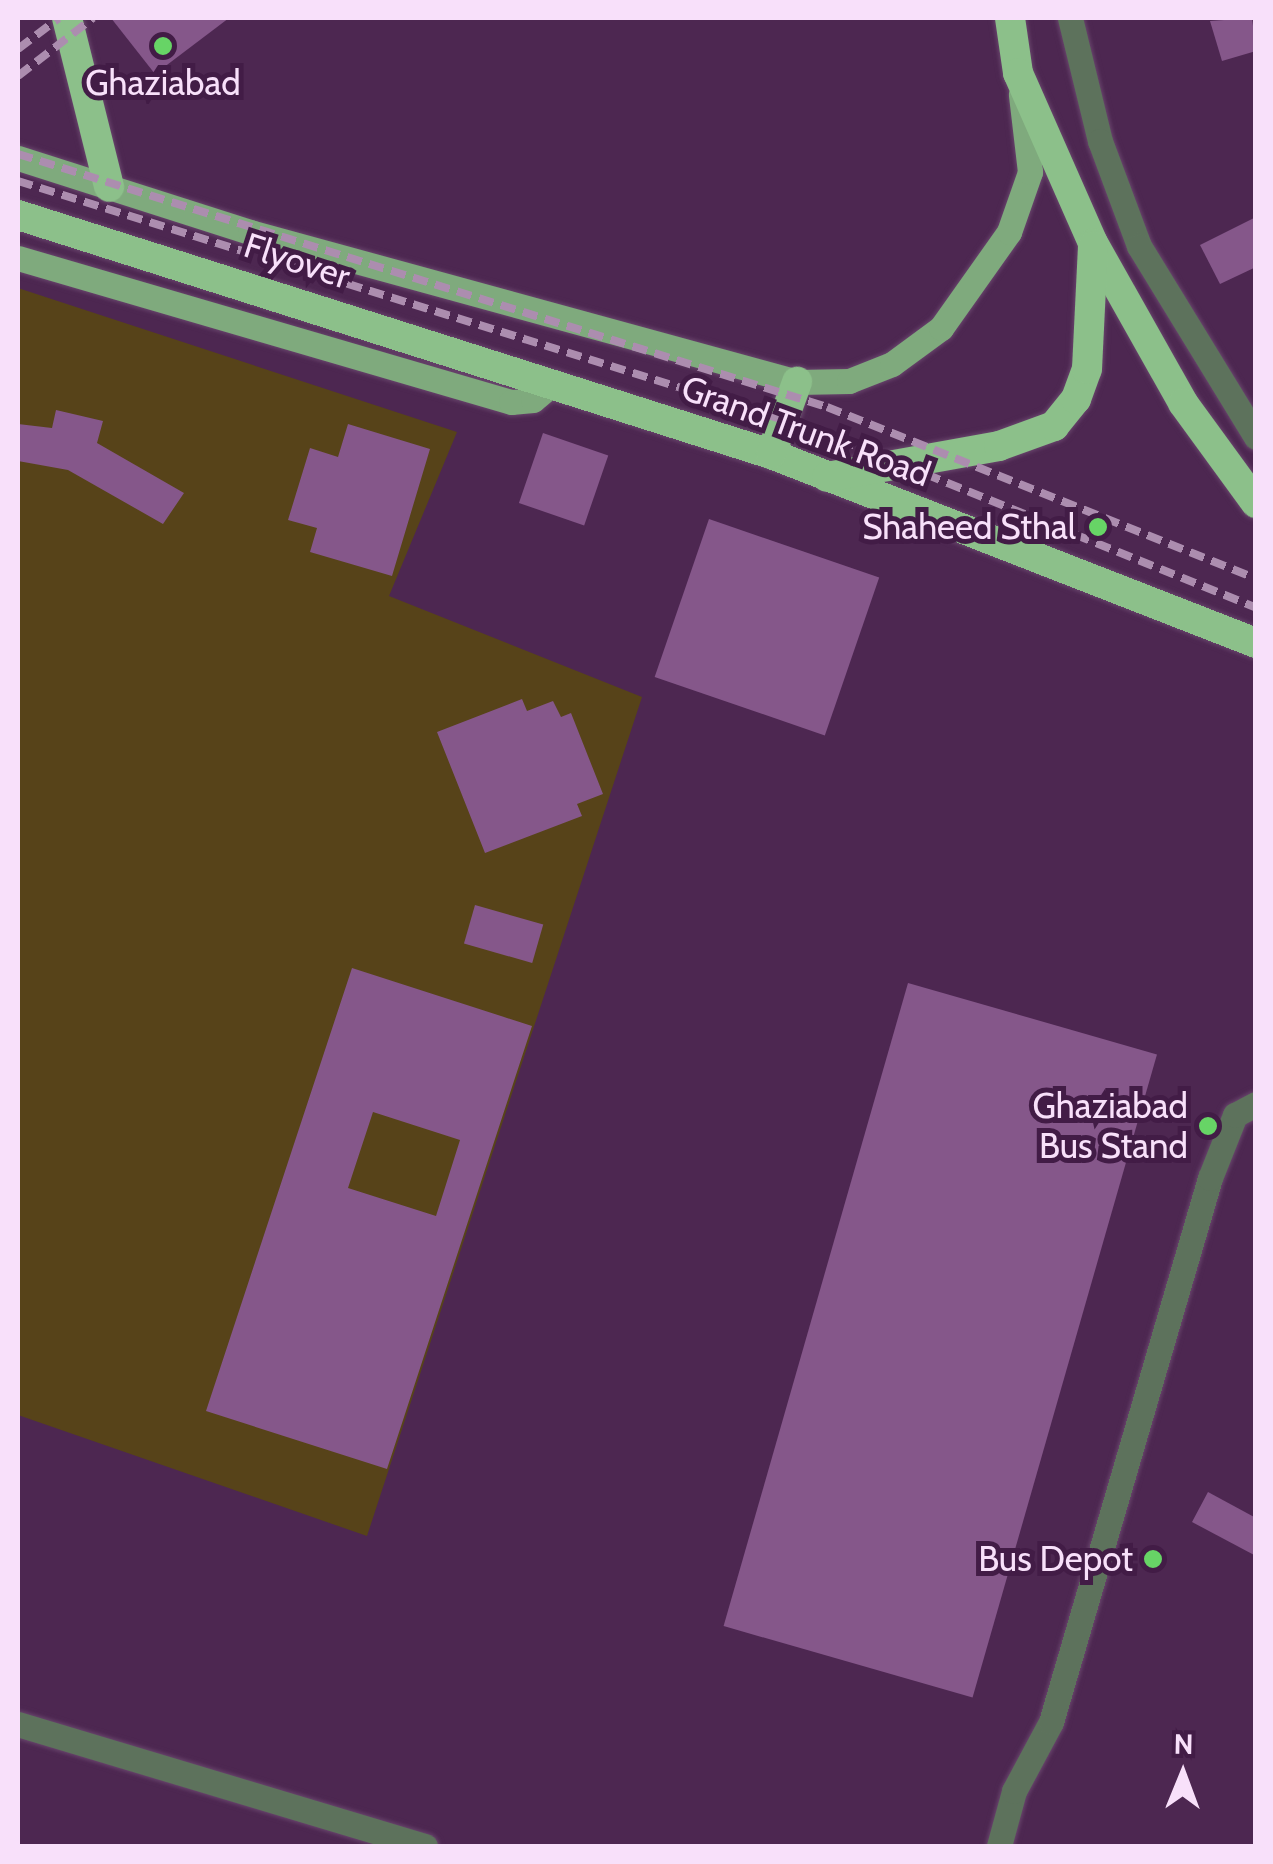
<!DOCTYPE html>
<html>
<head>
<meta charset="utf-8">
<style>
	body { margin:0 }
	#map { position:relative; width:1273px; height:1864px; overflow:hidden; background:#4d2751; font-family:Cabin,sans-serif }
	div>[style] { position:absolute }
	.green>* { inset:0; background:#574319 }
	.building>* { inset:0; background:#85578a; transform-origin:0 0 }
	.roads { filter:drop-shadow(0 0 2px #68456c) drop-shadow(0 0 2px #68456c) }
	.minor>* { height:25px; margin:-12.5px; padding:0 12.5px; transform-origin:12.5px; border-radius:12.5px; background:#5d725c }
	.major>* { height:25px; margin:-12.5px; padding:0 12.5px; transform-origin:12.5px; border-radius:12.5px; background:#7faa7d }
	.highway>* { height:30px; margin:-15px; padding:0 15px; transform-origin:15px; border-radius:15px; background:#8cc08a }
	.rail>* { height:8px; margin-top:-4px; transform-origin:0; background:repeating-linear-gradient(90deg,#ac8daf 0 15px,transparent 0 23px) }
	.dots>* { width:28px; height:28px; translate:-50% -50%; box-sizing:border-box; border:5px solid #421c46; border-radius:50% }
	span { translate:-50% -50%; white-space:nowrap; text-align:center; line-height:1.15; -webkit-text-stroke:10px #421c46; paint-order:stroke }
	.poi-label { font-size:35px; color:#f8e0fa }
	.right { translate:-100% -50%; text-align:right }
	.street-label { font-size:35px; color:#f8e0fa }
	.frame { position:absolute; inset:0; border:20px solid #f8e0fa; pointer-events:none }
	.north { position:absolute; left:1133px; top:1724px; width:100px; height:100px; -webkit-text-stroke:8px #421c46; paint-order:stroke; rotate:1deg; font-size:28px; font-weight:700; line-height:40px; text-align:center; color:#f8e0fa }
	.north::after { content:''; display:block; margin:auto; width:35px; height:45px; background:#f8e0fa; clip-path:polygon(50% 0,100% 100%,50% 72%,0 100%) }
</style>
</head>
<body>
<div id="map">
	<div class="green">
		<div style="clip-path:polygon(18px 288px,457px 432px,389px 596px,642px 697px,367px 1536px,18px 1415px)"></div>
	</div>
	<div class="building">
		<div style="clip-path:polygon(111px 18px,229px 18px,155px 74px)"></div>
		<div style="clip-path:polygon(1252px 18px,1256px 51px,1222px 61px,1210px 21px)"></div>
		<div style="clip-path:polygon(1256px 217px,1256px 267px,1220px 284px,1200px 245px)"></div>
		<div style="clip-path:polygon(56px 410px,103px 421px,97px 443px,184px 493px,163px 524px,68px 470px,18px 461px,18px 424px,52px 428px)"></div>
		<div style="clip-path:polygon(348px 424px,430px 449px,392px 576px,310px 552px,317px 528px,288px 520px,310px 448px,338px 457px)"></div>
		<div style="left:543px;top:433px;width:69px;height:74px;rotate:19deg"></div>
		<div style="left:709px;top:519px;width:180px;height:167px;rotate:19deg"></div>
		<div style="clip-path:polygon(522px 699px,527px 711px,553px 701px,561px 717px,571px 713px,603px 794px,577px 804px,582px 816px,485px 853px,437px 732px)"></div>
		<div style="left:475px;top:905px;width:71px;height:40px;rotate:16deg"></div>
		<div style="clip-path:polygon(evenodd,352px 968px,532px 1026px,387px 1469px,206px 1411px,352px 968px,373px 1112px,460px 1140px,436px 1216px,348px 1188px,373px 1112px)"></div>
		<div style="left:908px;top:983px;width:259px;height:669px;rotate:16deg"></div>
		<div style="clip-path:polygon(1208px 1492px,1256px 1518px,1256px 1556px,1192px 1522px)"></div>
	</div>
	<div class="roads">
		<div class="minor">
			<div style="left:1070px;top:18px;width:127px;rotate:76.3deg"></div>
			<div style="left:1100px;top:141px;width:112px;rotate:69.6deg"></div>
			<div style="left:1139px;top:246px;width:224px;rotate:58.5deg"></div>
			<div style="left:18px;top:1724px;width:425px;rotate:16.7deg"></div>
			<div style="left:999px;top:1846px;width:57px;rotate:-74.7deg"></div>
			<div style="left:1014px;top:1791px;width:78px;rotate:-61.8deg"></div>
			<div style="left:1051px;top:1722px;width:567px;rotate:-73.71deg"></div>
			<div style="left:1210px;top:1178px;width:68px;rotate:-68.4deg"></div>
			<div style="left:1235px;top:1115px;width:24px;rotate:-28deg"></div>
		</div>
		<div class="major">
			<div style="left:18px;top:158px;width:244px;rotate:17.7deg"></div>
			<div style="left:250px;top:232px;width:567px;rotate:15.33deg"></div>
			<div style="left:797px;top:382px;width:52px;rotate:-1.1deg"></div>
			<div style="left:849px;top:381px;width:46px;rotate:-21.6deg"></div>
			<div style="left:892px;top:364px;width:61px;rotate:-36.3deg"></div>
			<div style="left:941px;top:328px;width:118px;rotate:-54.7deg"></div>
			<div style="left:1009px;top:232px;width:64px;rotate:-70.7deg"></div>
			<div style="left:1030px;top:172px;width:78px;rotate:-96.7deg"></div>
			<div style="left:18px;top:258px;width:514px;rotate:16.28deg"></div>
			<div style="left:511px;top:402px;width:22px;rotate:-5deg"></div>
			<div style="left:533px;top:400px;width:26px;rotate:-40deg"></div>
		</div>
		<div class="highway">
			<div style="left:67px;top:18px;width:174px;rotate:76deg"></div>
			<div style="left:1010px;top:18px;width:56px;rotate:81.7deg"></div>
			<div style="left:1018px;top:73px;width:186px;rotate:66.2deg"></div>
			<div style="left:1093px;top:243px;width:184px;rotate:60.6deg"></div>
			<div style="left:1183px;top:403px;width:124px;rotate:53.9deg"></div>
			<div style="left:18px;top:215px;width:790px;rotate:17.61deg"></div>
			<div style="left:771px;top:454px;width:521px;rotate:21.29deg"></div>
			<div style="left:771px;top:454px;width:77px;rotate:-70.1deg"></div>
			<div style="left:827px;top:477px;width:175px;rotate:-10.2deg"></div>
			<div style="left:999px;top:446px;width:59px;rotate:-20deg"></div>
			<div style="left:1054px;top:426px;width:35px;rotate:-51deg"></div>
			<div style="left:1076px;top:399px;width:32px;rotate:-70deg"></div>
			<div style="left:1087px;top:369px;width:123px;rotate:-87.2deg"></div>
		</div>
	</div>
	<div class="rail">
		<div style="left:18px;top:49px;width:51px;rotate:-37.1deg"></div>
		<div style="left:18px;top:76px;width:95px;rotate:-37.7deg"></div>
		<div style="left:18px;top:154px;width:848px;rotate:17.37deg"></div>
		<div style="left:827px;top:407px;width:462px;rotate:21.8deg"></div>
		<div style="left:18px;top:181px;width:839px;rotate:17.33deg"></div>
		<div style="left:819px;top:431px;width:471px;rotate:22deg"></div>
	</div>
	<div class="dots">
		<div style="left:163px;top:46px;background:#67d466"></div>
		<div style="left:1098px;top:527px;background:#67d466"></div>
		<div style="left:1208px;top:1126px;background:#67d466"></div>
		<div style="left:1153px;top:1559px;background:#67d466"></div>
	</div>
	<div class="poi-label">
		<span style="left:163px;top:83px">Ghaziabad</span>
		<span class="right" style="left:1076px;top:527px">Shaheed Sthal</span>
		<span class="right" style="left:1188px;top:1126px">Ghaziabad<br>Bus Stand</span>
		<span class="right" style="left:1133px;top:1559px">Bus Depot</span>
	</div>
	<div class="street-label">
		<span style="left:297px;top:261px;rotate:18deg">Flyover</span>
		<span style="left:806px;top:431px;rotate:20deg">Grand Trunk Road</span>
	</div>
	<div class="frame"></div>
	<div class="north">N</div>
</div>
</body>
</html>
